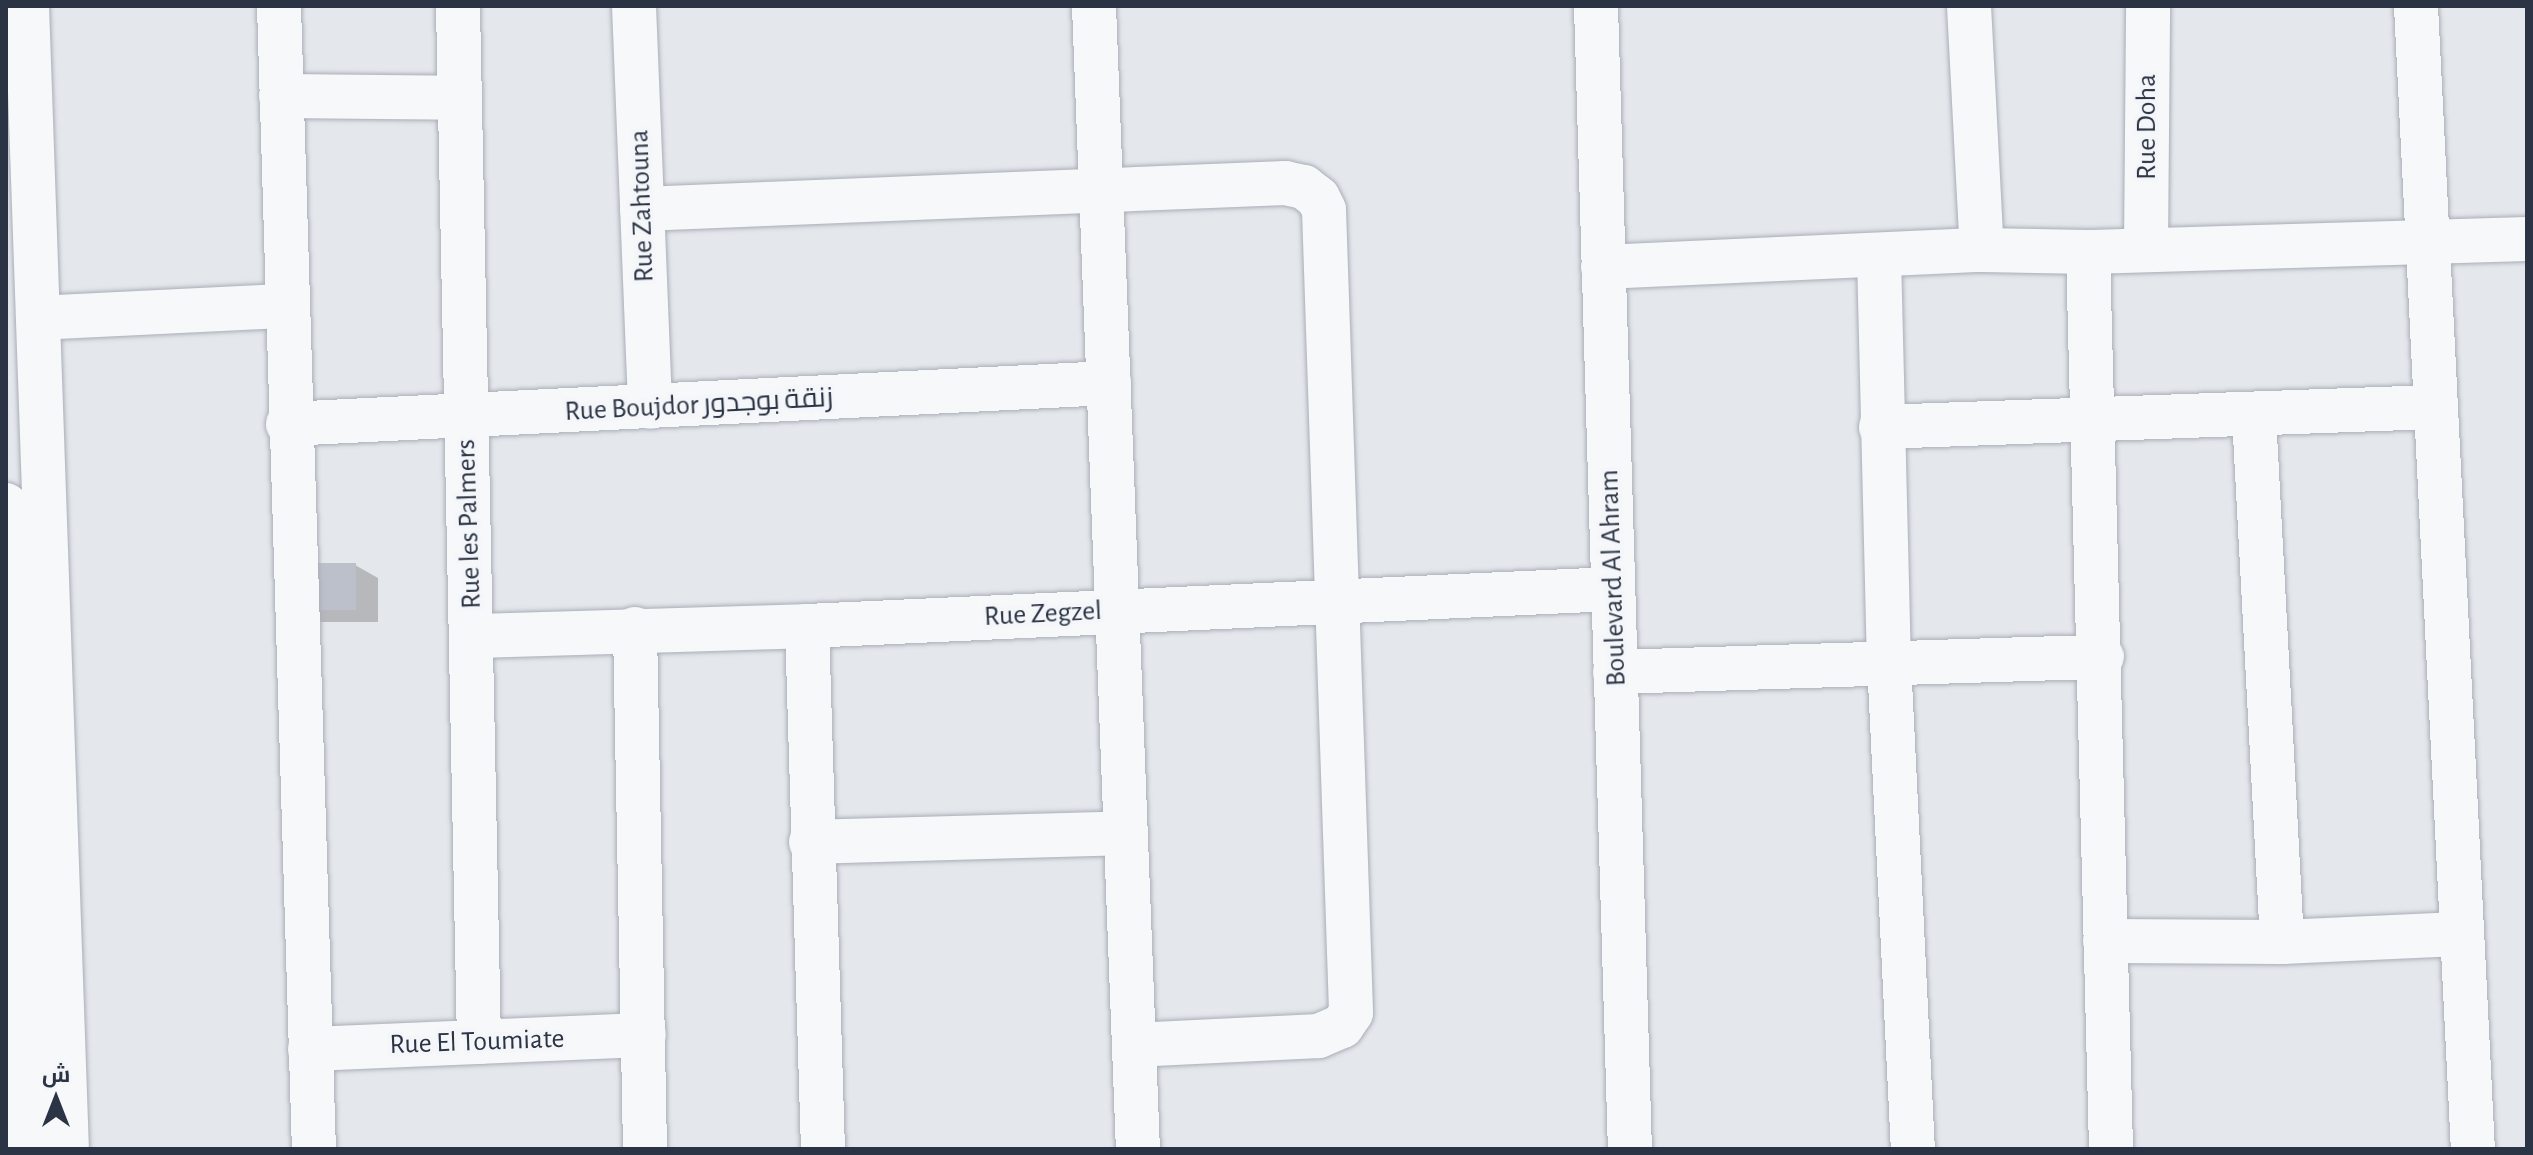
<!DOCTYPE html>
<html>
<head>
<meta charset="utf-8">
<style>
	body { margin:0 }
	#map { position:relative; width:2533px; height:1155px; overflow:hidden; background:#e4e7ec; font-family:"Alegreya Sans",Cairo,sans-serif }
	div>[style] { position:absolute }
	.shadow>* { inset:0; background:#0003 }
	.building>* { inset:0; background:#bbc0ca; transform-origin:0 0 }
	.roads { filter:drop-shadow(0 0 2px #a9aeb7) drop-shadow(0 0 2px #a9aeb7) }
	.minor>* { height:44px; margin:-22px; padding:0 22px; transform-origin:22px; border-radius:22px; background:#f7f8fa }
	span { translate:-50% -50%; white-space:nowrap; text-align:center; line-height:1.15; -webkit-text-stroke:8px #f4f6f9; paint-order:stroke }
	.street-label { font-size:28px; color:#2b3445 }
	.frame { position:absolute; inset:0; border:8px solid #2b3445; pointer-events:none }
	.north { position:absolute; left:16px; top:1059px; width:80px; height:80px; -webkit-text-stroke:6px #f4f6f9; paint-order:stroke; rotate:0deg; font-size:22px; font-weight:700; line-height:32px; text-align:center; color:#2b3445 }
	.north::after { content:''; display:block; margin:auto; width:28px; height:36px; background:#2b3445; clip-path:polygon(50% 0,100% 100%,50% 72%,0 100%) }
</style>
</head>
<body>
<div id="map">
	<div class="shadow">
		<div style="clip-path:polygon(355px 565px,378px 578px,378px 622px,321px 622px,298px 609px)"></div>
	</div>
	<div class="building">
		<div style="left:296px;top:563px;width:60px;height:47px"></div>
	</div>
	<div class="roads">
		<div class="minor">
			<div style="left:27px;top:6px;width:1144px;rotate:88deg"></div>
			<div style="left:279px;top:6px;width:1144px;rotate:88.25deg"></div>
			<div style="left:458px;top:6px;width:1036px;rotate:88.84deg"></div>
			<div style="left:634px;top:6px;width:401px;rotate:87.7deg"></div>
			<div style="left:1094px;top:6px;width:1144px;rotate:87.8deg"></div>
			<div style="left:1596px;top:6px;width:1144px;rotate:88.3deg"></div>
			<div style="left:1969px;top:6px;width:244px;rotate:87deg"></div>
			<div style="left:2416px;top:6px;width:1144px;rotate:87.15deg"></div>
			<div style="left:281px;top:96px;width:177px;rotate:0.6deg"></div>
			<div style="left:642px;top:209px;width:644px;rotate:-2.32deg"></div>
			<div style="left:1285px;top:183px;width:19px;rotate:12deg"></div>
			<div style="left:1304px;top:187px;width:18px;rotate:38deg"></div>
			<div style="left:1318px;top:198px;width:13px;rotate:63deg"></div>
			<div style="left:1324px;top:210px;width:803px;rotate:88.07deg"></div>
			<div style="left:1351px;top:1013px;width:16px;rotate:125deg"></div>
			<div style="left:1342px;top:1026px;width:26px;rotate:157deg"></div>
			<div style="left:1318px;top:1036px;width:184px;rotate:177.2deg"></div>
			<div style="left:2146px;top:248px;width:242px;rotate:-89.5deg"></div>
			<div style="left:2088px;top:252px;width:897px;rotate:88.53deg"></div>
			<div style="left:1879px;top:256px;width:405px;rotate:88.6deg"></div>
			<div style="left:1889px;top:661px;width:489px;rotate:87.2deg"></div>
			<div style="left:1603px;top:267px;width:379px;rotate:-2.6deg"></div>
			<div style="left:1982px;top:250px;width:106px;rotate:1.1deg"></div>
			<div style="left:2088px;top:252px;width:439px;rotate:-1.7deg"></div>
			<div style="left:38px;top:318px;width:248px;rotate:-2.8deg"></div>
			<div style="left:2254px;top:416px;width:527px;rotate:86.95deg"></div>
			<div style="left:288px;top:424px;width:822px;rotate:-2.86deg"></div>
			<div style="left:1881px;top:427px;width:553px;rotate:-2.07deg"></div>
			<div style="left:6px;top:505px;width:644px;rotate:88.04deg"></div>
			<div style="left:807px;top:626px;width:523px;rotate:88.25deg"></div>
			<div style="left:635px;top:629px;width:520px;rotate:88.9deg"></div>
			<div style="left:474px;top:636px;width:333px;rotate:-1.7deg"></div>
			<div style="left:807px;top:626px;width:807px;rotate:-2.63deg"></div>
			<div style="left:1615px;top:672px;width:487px;rotate:-1.8deg"></div>
			<div style="left:811px;top:842px;width:314px;rotate:-1.6deg"></div>
			<div style="left:2105px;top:941px;width:177px;rotate:0.3deg"></div>
			<div style="left:2282px;top:942px;width:177px;rotate:-2.6deg"></div>
			<div style="left:310px;top:1049px;width:334px;rotate:-2.4deg"></div>
		</div>
	</div>
	<div class="street-label">
		<span style="left:2147px;top:127px;rotate:-90deg">Rue Doha</span>
		<span style="left:642px;top:206px;rotate:-92deg">Rue Zahtouna</span>
		<span style="left:699px;top:405px;rotate:-3deg">Rue Boujdor زنقة بوجدور</span>
		<span style="left:469px;top:524px;rotate:-92deg">Rue les Palmers</span>
		<span style="left:1613px;top:578px;rotate:-92deg">Boulevard Al Ahram</span>
		<span style="left:1043px;top:614px;rotate:-3deg">Rue Zegzel</span>
		<span style="left:477px;top:1042px;rotate:-2deg">Rue El Toumiate</span>
	</div>
	<div class="frame"></div>
	<div class="north">ش</div>
</div>
</body>
</html>
